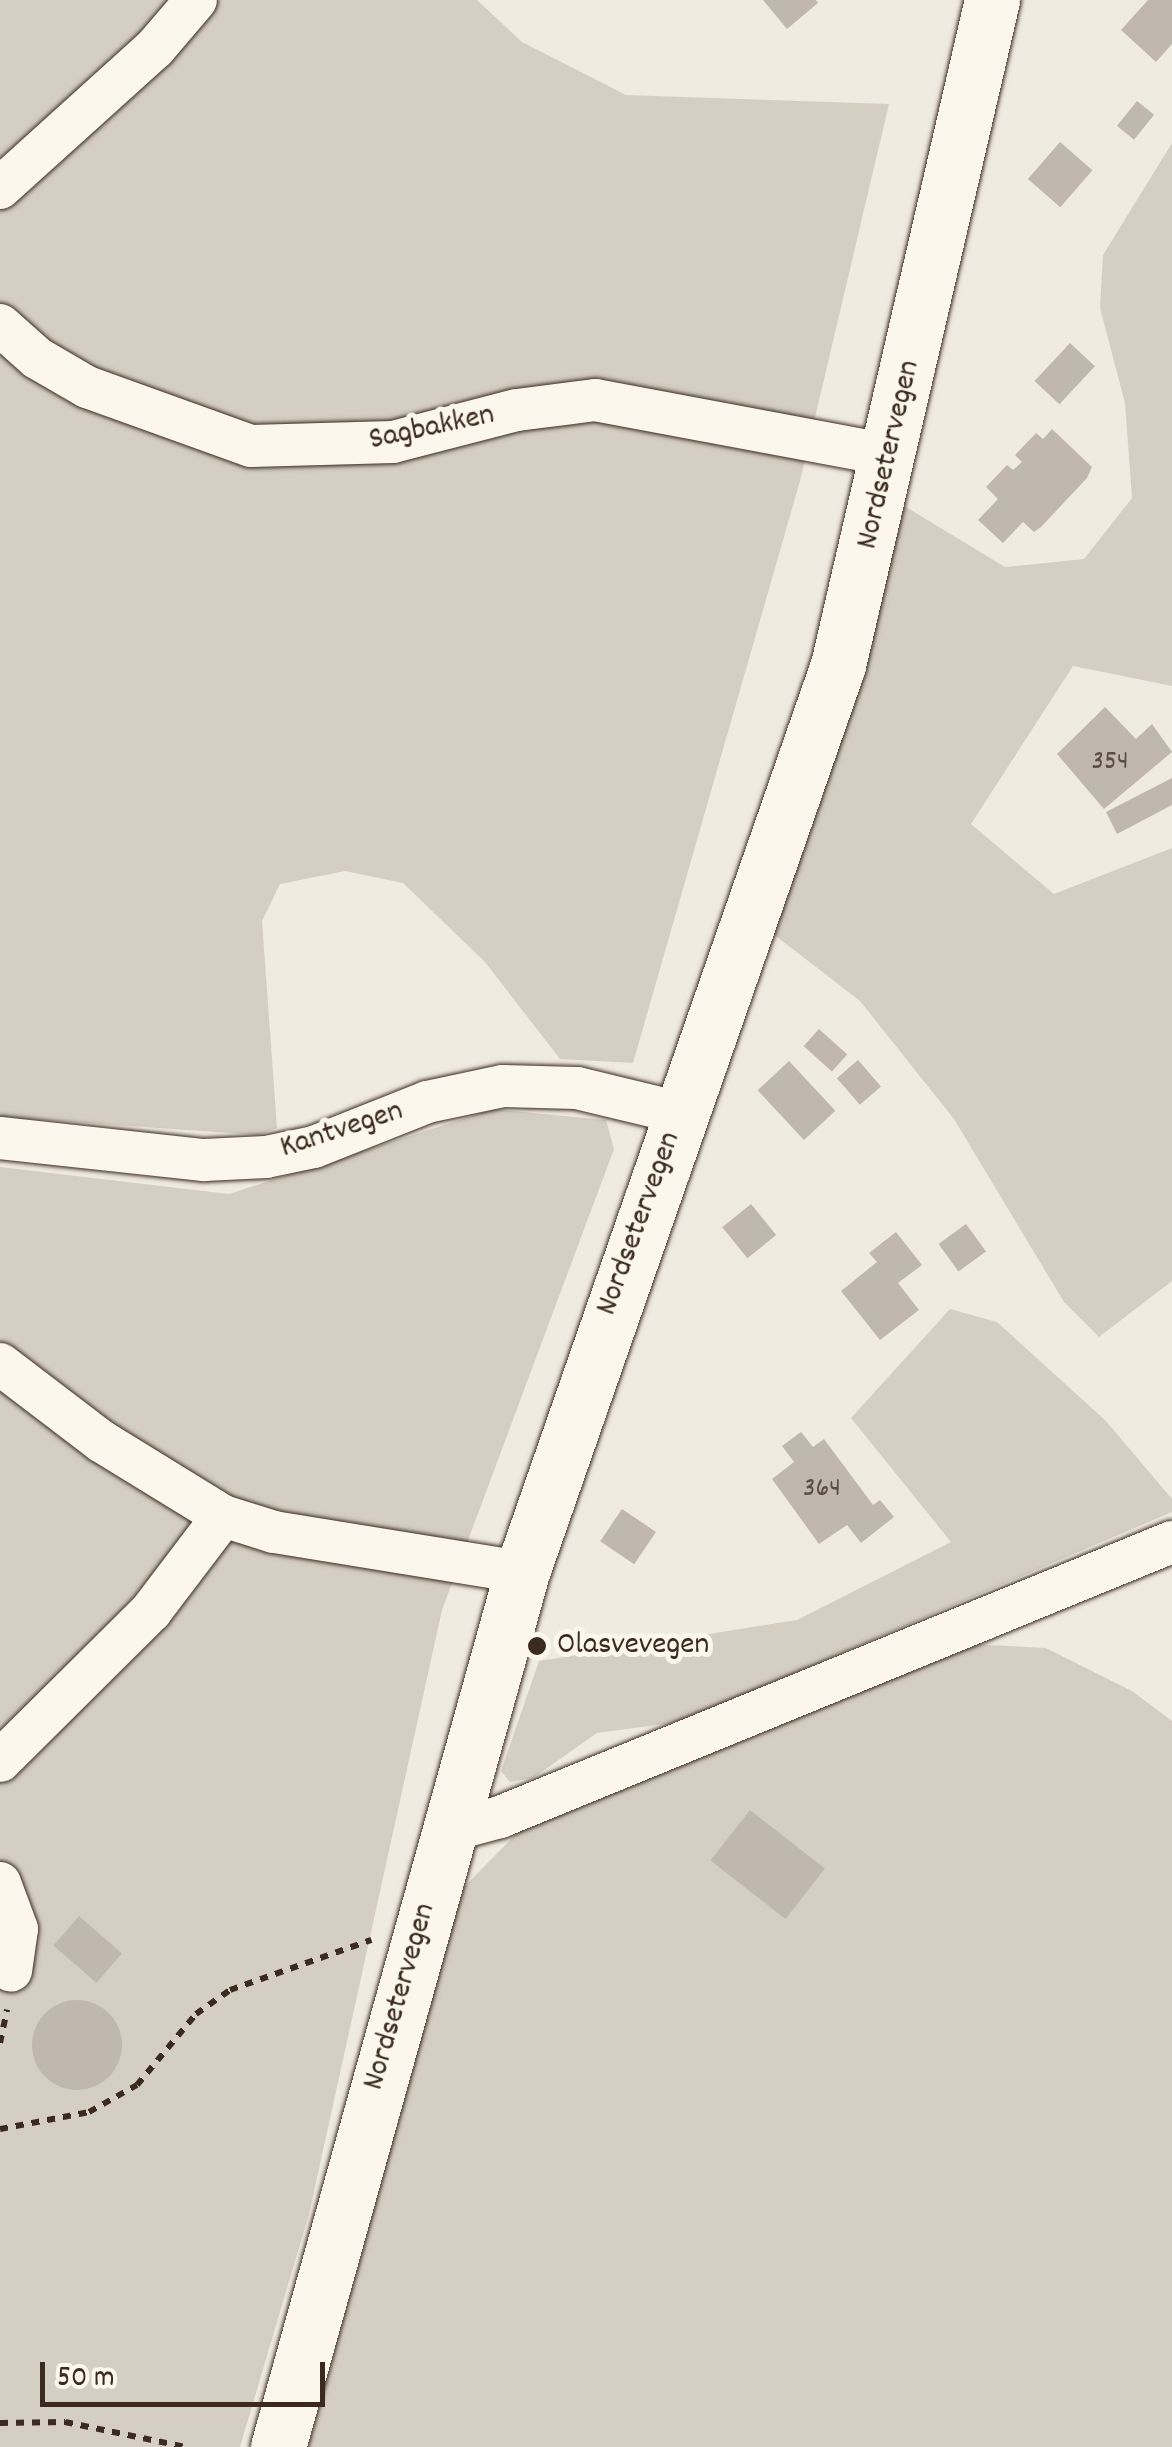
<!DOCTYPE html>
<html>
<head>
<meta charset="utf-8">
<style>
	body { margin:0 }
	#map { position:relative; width:1172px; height:2447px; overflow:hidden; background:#f0ebe0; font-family:Dekko,sans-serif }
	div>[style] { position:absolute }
	.green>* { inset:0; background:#d5cec3 }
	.building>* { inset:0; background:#c0b8ad; transform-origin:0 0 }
	.round { border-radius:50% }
	.path>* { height:6px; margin-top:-3px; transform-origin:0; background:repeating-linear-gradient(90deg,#3b2a1e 0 8px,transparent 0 16px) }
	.roads { filter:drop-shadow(0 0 2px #3b2a1e) drop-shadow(0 0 2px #3b2a1e) }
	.minor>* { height:42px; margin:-21px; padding:0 21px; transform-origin:21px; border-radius:21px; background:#fbf7ec }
	.major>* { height:55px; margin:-27.5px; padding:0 27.5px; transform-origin:27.5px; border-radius:27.5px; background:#fbf7ec }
	.dots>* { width:28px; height:28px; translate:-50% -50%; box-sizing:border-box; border:5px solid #fbf7ec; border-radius:50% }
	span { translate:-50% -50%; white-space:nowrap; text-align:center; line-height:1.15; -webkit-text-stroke:10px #fbf7ec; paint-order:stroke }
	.number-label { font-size:28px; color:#5c4e42 }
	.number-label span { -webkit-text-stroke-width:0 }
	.street-label { font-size:32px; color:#3b2a1e }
	.poi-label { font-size:32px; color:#3b2a1e }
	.left { translate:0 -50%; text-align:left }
	.scale { position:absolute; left:40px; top:2362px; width:285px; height:45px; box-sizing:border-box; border:5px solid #3b2a1e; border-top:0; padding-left:12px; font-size:30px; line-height:35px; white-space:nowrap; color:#3b2a1e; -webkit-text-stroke:8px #fbf7ec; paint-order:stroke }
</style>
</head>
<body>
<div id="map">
	<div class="green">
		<div style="clip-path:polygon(0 0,477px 0,522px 42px,626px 95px,889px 104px,800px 481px,633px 1063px,560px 1059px,485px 962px,403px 883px,345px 871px,280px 884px,262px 921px,277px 1128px,259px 1135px,0 1117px)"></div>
		<div style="clip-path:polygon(1172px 143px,1172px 686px,1073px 666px,971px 824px,1054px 894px,1172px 848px,1172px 1281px,1099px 1337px,1064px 1302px,954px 1119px,860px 1001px,772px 933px,901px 504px,1005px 567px,1084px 559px,1132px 498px,1125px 403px,1100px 308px,1103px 255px)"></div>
		<div style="clip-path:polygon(494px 1109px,606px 1120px,614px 1149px,442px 1610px,309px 2214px,240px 2447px,0 2447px,0 1167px,229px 1194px)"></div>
		<div style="clip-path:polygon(950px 1309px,997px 1322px,1106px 1421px,1172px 1499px,1172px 1512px,679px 1722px,597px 1733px,533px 1778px,510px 1782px,501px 1771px,539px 1661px,797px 1620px,951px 1542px,851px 1418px)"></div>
		<div style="clip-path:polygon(971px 1644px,1046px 1648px,1132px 1691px,1172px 1721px,1172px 2447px,308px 2447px,463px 1888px,525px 1825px)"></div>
	</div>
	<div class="building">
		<div style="clip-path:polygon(763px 0,816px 0,818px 3px,787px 29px)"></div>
		<div style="clip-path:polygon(1148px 0,1172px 0,1172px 44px,1156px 62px,1121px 30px)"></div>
		<div style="left:1137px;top:101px;width:22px;height:32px;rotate:39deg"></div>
		<div style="left:1060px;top:142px;width:43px;height:49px;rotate:41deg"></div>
		<div style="left:1070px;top:343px;width:34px;height:52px;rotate:43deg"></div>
		<div style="clip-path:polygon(1052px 429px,1092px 467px,1087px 478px,1041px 527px,1034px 532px,1023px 522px,1003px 543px,978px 520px,998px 499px,986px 487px,1007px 465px,1013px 470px,1022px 462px,1015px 455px,1036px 433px,1043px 439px)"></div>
		<div style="clip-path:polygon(1105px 707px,1136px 739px,1152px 724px,1172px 752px,1104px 809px,1057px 754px)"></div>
		<div style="clip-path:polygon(1172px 778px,1172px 805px,1117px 834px,1106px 812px)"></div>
		<div style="left:819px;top:1029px;width:38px;height:23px;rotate:42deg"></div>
		<div style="left:858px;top:1060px;width:35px;height:28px;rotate:49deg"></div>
		<div style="left:789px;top:1061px;width:68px;height:43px;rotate:47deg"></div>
		<div style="left:751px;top:1204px;width:40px;height:37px;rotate:51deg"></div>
		<div style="left:966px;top:1224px;width:34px;height:34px;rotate:54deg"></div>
		<div style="clip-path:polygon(896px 1232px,922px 1265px,898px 1283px,919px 1310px,880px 1340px,841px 1291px,877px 1262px,869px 1253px)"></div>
		<div style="clip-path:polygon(801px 1432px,813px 1447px,824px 1439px,873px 1505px,880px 1500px,894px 1517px,861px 1543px,847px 1525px,819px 1544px,772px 1479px,794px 1462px,782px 1446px)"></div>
		<div style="left:622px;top:1509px;width:41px;height:39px;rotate:34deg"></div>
		<div style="left:750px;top:1810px;width:95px;height:64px;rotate:38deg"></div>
		<div style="left:79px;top:1916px;width:57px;height:39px;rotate:41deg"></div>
		<div class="round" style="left:32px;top:2000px;width:90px;height:90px"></div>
	</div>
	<div class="path">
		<div style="left:0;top:2043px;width:34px;rotate:-78deg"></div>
		<div style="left:0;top:2129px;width:91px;rotate:-10.8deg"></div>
		<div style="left:89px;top:2112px;width:55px;rotate:-29.4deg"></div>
		<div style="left:137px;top:2085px;width:92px;rotate:-50.3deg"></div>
		<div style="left:196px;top:2014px;width:42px;rotate:-35.2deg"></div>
		<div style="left:230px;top:1990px;width:150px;rotate:-19.5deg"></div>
		<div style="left:0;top:2423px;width:65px;rotate:-0.9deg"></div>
		<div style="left:65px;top:2422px;width:124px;rotate:11.7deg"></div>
	</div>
	<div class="roads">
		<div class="minor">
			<div style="left:0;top:188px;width:209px;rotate:-42.1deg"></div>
			<div style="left:155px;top:48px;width:63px;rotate:-49.5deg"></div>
			<div style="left:0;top:325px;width:50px;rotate:41.7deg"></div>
			<div style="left:37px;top:358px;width:58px;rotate:30.1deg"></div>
			<div style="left:87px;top:387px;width:174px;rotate:19.8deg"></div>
			<div style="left:251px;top:446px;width:142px;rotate:-1.6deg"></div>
			<div style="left:393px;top:442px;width:128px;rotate:-14.5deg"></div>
			<div style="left:517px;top:410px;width:79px;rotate:-7.3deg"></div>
			<div style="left:595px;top:400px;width:300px;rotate:10.6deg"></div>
			<div style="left:0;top:1138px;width:205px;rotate:6.2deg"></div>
			<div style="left:204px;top:1160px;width:62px;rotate:-2.8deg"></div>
			<div style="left:266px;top:1157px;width:49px;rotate:-11.8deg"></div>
			<div style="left:314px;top:1147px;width:122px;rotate:-21.7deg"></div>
			<div style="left:427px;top:1102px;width:78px;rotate:-11.9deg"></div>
			<div style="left:503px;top:1086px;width:74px;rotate:1.5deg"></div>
			<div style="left:577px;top:1088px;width:106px;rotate:13.6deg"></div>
			<div style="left:0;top:1364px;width:127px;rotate:37.3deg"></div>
			<div style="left:101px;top:1441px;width:143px;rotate:31.6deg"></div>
			<div style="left:223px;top:1516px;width:53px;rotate:17.4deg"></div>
			<div style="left:274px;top:1532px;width:251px;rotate:9.2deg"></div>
			<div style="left:0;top:1761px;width:213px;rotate:-44.8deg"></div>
			<div style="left:151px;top:1611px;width:119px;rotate:-52.8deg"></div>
			<div style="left:448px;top:1831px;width:54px;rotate:-15.1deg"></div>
			<div style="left:500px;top:1817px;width:726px;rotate:-22.26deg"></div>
			<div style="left:0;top:1883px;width:49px;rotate:69.7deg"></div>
			<div style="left:17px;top:1929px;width:42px;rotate:98.1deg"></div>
		</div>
		<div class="major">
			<div style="left:278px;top:2447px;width:908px;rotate:-74.42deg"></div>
			<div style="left:522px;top:1572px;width:960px;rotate:-70.79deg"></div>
			<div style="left:838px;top:665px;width:683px;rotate:-76.96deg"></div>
		</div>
	</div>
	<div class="dots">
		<div style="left:537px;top:1646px;background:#3b2a1e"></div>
	</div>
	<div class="number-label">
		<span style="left:1110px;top:763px">354</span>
		<span style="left:822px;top:1490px">364</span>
	</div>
	<div class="street-label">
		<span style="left:432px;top:429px;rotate:-12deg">Sagbakken</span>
		<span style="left:890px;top:455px;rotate:-77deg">Nordsetervegen</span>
		<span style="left:342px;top:1131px;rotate:-18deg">Kantvegen</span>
		<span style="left:640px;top:1224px;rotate:-70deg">Nordsetervegen</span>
		<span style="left:401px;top:1997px;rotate:-74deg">Nordsetervegen</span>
	</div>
	<div class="poi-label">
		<span class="left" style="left:557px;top:1646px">Olasvevegen</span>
	</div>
	<div class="scale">50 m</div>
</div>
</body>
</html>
